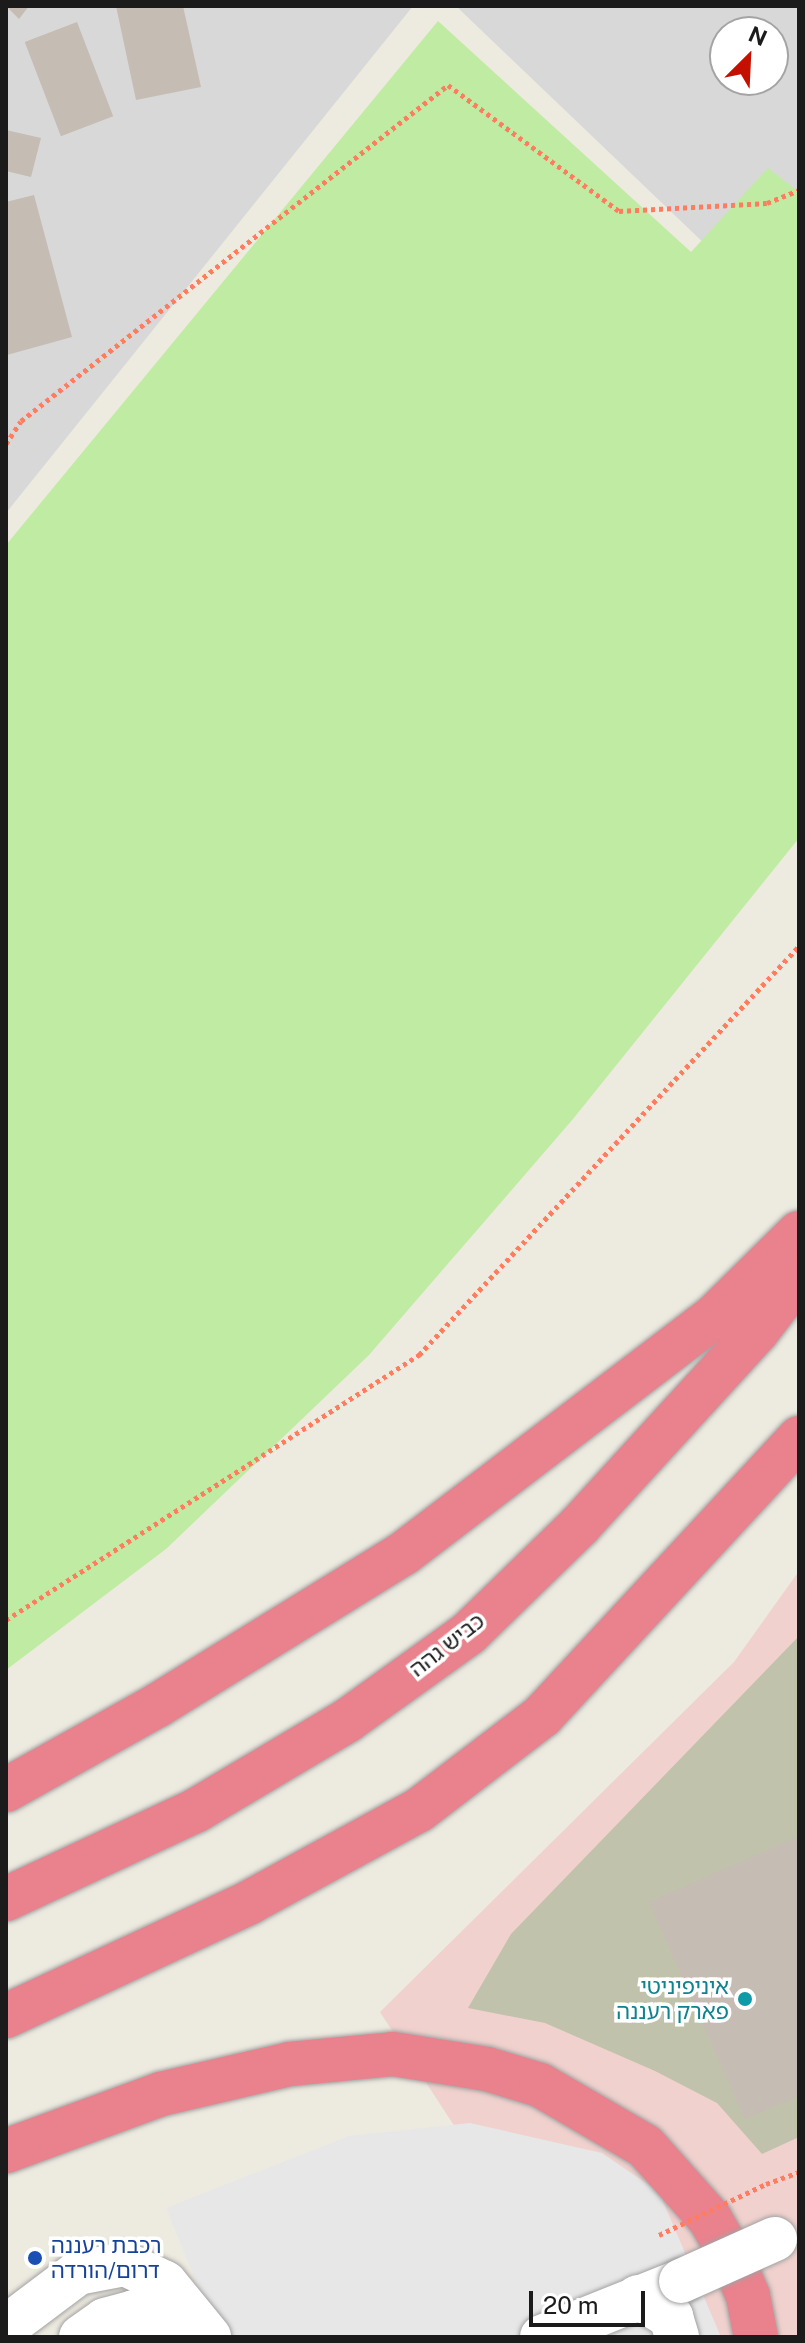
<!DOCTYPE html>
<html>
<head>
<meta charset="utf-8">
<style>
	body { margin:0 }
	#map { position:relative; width:805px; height:2343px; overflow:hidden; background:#edeadf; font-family:"Public Sans","Noto Sans Hebrew",sans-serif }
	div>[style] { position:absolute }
	.residential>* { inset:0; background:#d9d8d8 }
	.commercial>* { inset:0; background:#f0d1cd }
	.construction>* { inset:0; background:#c0c2ab }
	.grass>* { inset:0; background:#c0eba2 }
	.parking>* { inset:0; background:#e7e7e7 }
	.building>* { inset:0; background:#c5bcb3; transform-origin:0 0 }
	.path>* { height:5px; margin-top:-2.5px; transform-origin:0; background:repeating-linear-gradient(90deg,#ff7c5e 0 4px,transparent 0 8px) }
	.roads { filter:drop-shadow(0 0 2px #a2a2a2) drop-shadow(0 0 2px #a2a2a2) }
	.minor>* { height:44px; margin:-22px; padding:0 22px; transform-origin:22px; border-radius:22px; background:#fff }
	.highway>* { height:44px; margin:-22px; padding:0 22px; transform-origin:22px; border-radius:22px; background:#e9828d }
	.path-bridge>* { height:5px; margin-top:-2.5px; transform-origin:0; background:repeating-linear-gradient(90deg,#ff7c5e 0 4px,transparent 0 8px) }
	.bridges { filter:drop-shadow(0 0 2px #a2a2a2) drop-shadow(0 0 2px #a2a2a2) }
	.minor-bridge>* { height:44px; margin:-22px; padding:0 22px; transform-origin:22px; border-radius:22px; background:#fff }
	.dots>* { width:22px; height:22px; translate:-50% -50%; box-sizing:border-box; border:4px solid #fff; border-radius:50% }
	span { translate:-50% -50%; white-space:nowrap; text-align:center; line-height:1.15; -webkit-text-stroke:7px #fff; paint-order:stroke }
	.street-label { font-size:22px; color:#1b1b1b }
	.culture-label { font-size:22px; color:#0d838f }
	.right { translate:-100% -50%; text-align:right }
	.transit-label { font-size:22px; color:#164399 }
	.left { translate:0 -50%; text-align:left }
	.frame { position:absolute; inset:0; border:8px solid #1b1b1b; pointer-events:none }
	.north { position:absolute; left:709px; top:16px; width:80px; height:80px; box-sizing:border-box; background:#fff; border:2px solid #a4a4a4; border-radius:50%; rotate:24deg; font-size:22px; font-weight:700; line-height:32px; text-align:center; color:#1b1b1b }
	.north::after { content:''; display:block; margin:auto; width:28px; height:36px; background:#c51000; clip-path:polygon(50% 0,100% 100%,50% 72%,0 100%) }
	.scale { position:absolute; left:529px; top:2291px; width:116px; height:36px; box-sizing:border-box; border:4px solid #1b1b1b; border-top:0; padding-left:10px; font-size:24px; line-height:28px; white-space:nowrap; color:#1b1b1b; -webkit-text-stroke:6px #fff; paint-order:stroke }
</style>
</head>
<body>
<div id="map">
	<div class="residential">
		<div style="clip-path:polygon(6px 6px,413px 6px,6px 513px)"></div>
		<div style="clip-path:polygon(evenodd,456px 6px,799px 6px,799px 334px,456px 6px,725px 32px,773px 32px,773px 80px,725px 80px,725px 32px)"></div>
	</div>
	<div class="commercial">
		<div style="clip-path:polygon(799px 1571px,799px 2337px,592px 2337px,380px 2012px,734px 1662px)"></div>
	</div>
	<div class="construction">
		<div style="clip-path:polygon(799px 1636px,799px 2137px,762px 2154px,717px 2103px,655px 2071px,545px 2023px,468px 2008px,511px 1934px)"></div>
	</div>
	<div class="grass">
		<div style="clip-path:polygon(438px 21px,691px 252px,768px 168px,799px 192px,799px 838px,573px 1119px,369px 1355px,166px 1549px,6px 1670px,6px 545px)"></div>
	</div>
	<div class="parking">
		<div style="clip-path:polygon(470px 2123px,602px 2153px,659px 2192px,721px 2337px,219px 2337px,166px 2208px,349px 2136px)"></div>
	</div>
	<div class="building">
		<div style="clip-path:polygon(6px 6px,29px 6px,19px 19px)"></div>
		<div style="clip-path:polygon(116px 6px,183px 6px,201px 87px,136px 100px)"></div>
		<div style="left:77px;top:22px;width:101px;height:56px;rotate:69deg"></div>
		<div style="clip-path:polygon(6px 130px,41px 138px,31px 177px,6px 171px)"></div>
		<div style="clip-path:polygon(34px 195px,72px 337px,7px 355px,6px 202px)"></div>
		<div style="clip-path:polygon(799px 1836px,799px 2096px,745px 2119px,649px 1902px)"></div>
	</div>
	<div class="path">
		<div style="left:6px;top:444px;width:27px;rotate:-57deg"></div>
		<div style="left:21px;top:421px;width:543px;rotate:-38.2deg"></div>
		<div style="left:448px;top:85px;width:212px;rotate:36.4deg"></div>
		<div style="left:619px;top:211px;width:148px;rotate:-3.1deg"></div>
		<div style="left:767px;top:203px;width:35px;rotate:-22deg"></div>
		<div style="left:6px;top:1620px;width:491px;rotate:-32.7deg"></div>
		<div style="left:419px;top:1355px;width:558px;rotate:-47.1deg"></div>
		<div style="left:766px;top:2184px;width:35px;rotate:-20deg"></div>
	</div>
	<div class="roads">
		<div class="minor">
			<div style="left:638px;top:2297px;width:39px;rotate:31deg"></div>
			<div style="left:671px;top:2317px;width:21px;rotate:73deg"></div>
			<div style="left:6px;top:2327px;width:90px;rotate:-36.9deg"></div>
			<div style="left:78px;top:2273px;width:48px;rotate:-10.8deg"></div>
			<div style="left:125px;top:2264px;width:44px;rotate:25.4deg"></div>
			<div style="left:165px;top:2283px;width:70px;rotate:50.8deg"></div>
			<div style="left:81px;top:2337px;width:29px;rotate:-35deg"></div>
			<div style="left:105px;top:2320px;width:30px;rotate:-15deg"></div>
			<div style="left:134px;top:2312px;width:44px;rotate:34.8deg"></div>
			<div style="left:542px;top:2337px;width:150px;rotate:-21.9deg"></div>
		</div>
		<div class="highway">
			<div style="left:6px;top:1790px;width:174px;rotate:-29.2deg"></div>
			<div style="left:158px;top:1705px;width:289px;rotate:-31.7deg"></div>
			<div style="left:404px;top:1553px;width:391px;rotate:-37.3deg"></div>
			<div style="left:715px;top:1316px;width:118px;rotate:-44.7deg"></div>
			<div style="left:6px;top:1899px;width:208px;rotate:-25deg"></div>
			<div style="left:195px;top:1811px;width:178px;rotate:-30.7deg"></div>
			<div style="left:348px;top:1720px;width:149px;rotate:-35.7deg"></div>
			<div style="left:469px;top:1633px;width:155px;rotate:-44.2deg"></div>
			<div style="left:580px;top:1525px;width:264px;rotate:-47.6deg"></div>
			<div style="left:758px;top:1330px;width:67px;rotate:-52.3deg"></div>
			<div style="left:6px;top:2016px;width:269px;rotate:-25deg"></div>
			<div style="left:250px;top:1902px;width:192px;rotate:-28.6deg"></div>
			<div style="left:419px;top:1810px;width:155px;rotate:-37.4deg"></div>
			<div style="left:542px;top:1716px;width:379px;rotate:-47.2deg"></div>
			<div style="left:6px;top:2151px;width:165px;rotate:-20.2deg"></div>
			<div style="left:161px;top:2094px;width:132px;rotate:-13.1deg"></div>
			<div style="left:290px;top:2064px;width:103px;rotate:-5.5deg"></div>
			<div style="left:393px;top:2054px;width:95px;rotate:9.1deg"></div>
			<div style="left:487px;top:2069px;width:55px;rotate:16.8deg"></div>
			<div style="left:540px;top:2085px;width:121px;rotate:30.2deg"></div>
			<div style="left:645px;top:2146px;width:98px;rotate:48.3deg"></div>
			<div style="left:710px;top:2219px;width:38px;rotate:60deg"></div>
			<div style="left:729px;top:2252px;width:48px;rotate:66.6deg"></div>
			<div style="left:748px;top:2296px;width:42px;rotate:79deg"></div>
		</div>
	</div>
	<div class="path-bridge">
		<div style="left:659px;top:2235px;width:119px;rotate:-25.5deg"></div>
	</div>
	<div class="bridges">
		<div class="minor-bridge">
			<div style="left:681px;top:2281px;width:103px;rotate:-24.1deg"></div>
		</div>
	</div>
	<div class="dots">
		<div style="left:745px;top:1999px;background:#0f9aa8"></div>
		<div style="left:35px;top:2258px;background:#1a4fb4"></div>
	</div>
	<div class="street-label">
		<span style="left:447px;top:1645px;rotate:-38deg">כביש גהה</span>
	</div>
	<div class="culture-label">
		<span class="right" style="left:729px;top:1999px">איניפיניטי<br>פארק רעננה</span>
	</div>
	<div class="transit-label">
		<span class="left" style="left:51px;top:2258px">רכבת רעננה<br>דרום/הורדה</span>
	</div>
	<div class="frame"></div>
	<div class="north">N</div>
	<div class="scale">20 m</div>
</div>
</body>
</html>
